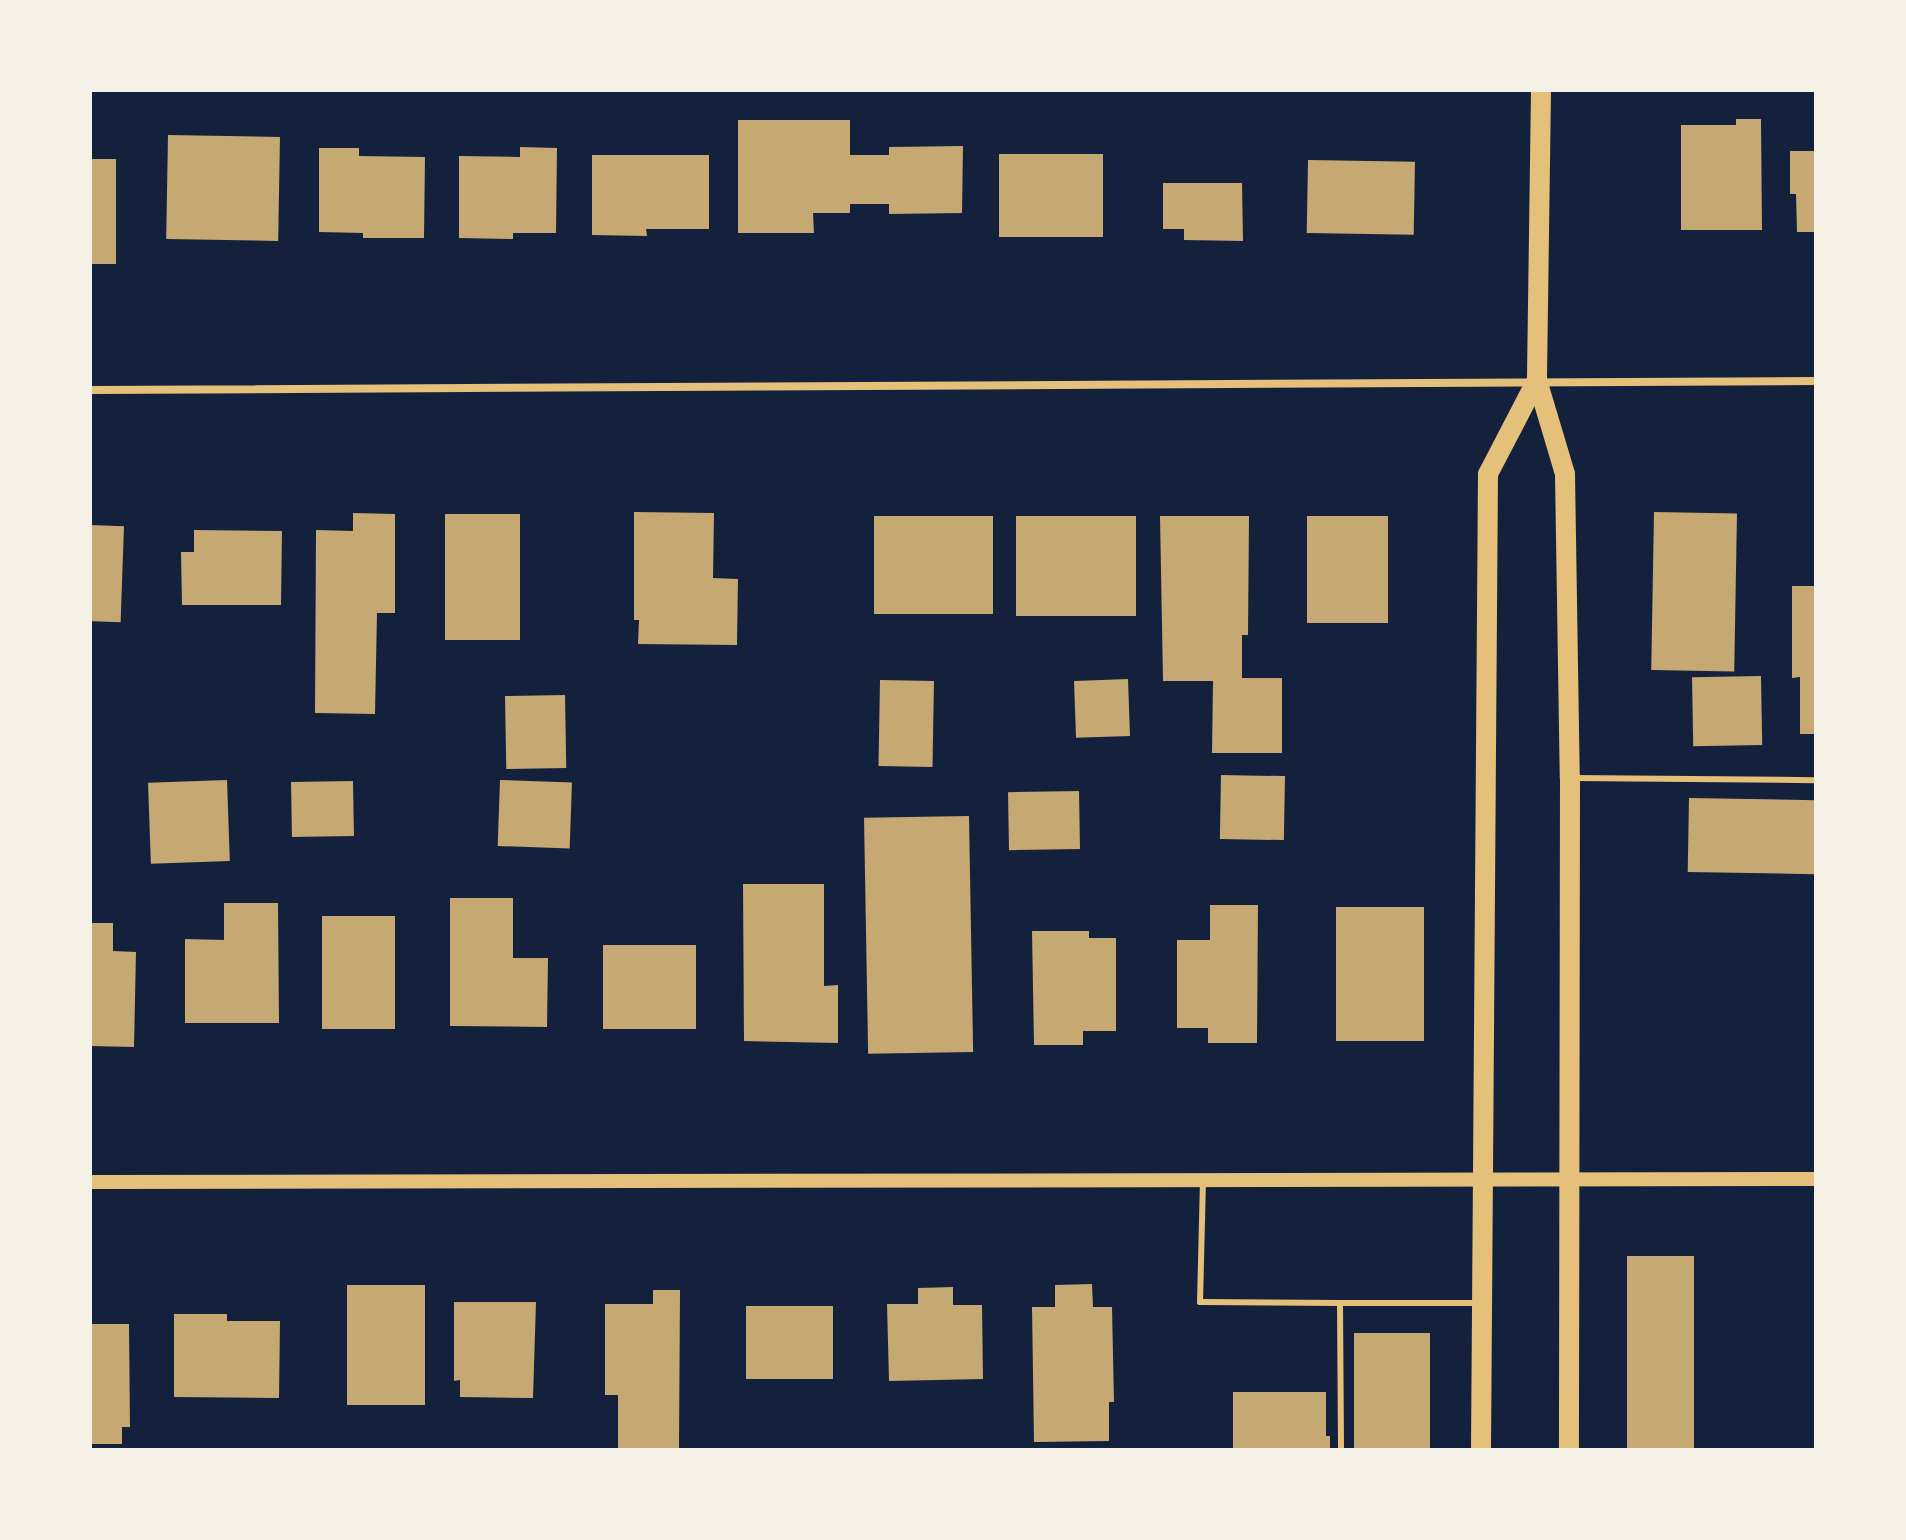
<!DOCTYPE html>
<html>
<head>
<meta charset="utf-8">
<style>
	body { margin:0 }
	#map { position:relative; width:1906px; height:1540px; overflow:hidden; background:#14213d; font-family:"PT Sans",sans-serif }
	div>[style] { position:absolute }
	.building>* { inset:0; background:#c6a872; transform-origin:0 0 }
	.service>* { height:6px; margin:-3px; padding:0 3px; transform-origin:3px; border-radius:3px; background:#e5c07b }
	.minor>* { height:8px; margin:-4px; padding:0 4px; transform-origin:4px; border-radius:4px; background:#e5c07b }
	.tertiary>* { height:14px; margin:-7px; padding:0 7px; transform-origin:7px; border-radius:7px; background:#e5c07b }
	.primary>* { height:20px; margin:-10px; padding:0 10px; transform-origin:10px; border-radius:10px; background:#e5c07b }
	span { translate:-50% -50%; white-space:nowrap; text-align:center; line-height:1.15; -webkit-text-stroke:7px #f6f1e7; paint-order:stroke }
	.frame { position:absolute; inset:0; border:92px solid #f6f1e7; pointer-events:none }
</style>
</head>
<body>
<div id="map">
	<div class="building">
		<div style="clip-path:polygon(1736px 119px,1761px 119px,1762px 230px,1681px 230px,1681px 125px,1736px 125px)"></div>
		<div style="clip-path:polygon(738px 120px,850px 120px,850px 155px,889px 155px,889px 147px,963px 146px,962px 213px,889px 214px,889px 204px,850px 204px,850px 213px,813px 213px,814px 233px,738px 233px)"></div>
		<div style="left:168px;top:135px;width:112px;height:104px;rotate:1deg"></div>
		<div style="clip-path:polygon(520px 147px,557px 148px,556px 233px,513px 233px,513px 239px,459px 238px,459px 156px,520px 157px)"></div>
		<div style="clip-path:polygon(319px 148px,359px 148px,359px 156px,425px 157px,424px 238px,363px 238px,363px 233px,319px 232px)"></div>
		<div style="clip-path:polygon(1790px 151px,1816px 151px,1816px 232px,1797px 232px,1796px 194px,1790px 194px)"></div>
		<div style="left:999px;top:154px;width:104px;height:83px"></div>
		<div style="clip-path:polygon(592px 155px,709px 155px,709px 229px,646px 229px,647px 236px,592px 235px)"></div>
		<div style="left:90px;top:159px;width:26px;height:105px"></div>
		<div style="left:1308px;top:160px;width:107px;height:73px;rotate:1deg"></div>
		<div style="clip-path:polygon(1163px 183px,1242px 183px,1243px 241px,1184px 240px,1184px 229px,1163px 229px)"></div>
		<div style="clip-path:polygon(634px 512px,714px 513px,713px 578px,738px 579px,737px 645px,638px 644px,639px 620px,634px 620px)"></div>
		<div style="left:1654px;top:512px;width:83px;height:158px;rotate:1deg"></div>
		<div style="clip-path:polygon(353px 513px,395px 514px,395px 613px,377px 613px,375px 714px,315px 713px,316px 530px,353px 531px)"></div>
		<div style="left:445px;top:514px;width:75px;height:126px"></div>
		<div style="left:874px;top:516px;width:119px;height:98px"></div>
		<div style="left:1016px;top:516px;width:120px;height:100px"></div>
		<div style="clip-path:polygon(1160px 516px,1249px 516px,1248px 635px,1242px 635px,1242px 678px,1282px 678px,1282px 753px,1212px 753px,1213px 681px,1163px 681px)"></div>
		<div style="left:1307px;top:516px;width:81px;height:107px"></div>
		<div style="left:90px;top:525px;width:34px;height:96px;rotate:2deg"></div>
		<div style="clip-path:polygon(194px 530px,282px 531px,281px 605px,182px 605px,181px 552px,194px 552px)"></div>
		<div style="clip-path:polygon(1792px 586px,1816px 586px,1816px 734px,1800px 734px,1800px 677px,1792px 678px)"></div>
		<div style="left:1761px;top:676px;width:69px;height:69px;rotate:89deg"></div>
		<div style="left:1128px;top:679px;width:57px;height:54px;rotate:88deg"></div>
		<div style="left:880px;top:680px;width:54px;height:86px;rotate:1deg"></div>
		<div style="left:565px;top:695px;width:73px;height:60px;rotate:89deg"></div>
		<div style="left:1221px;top:775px;width:64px;height:64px;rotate:1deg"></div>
		<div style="left:227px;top:780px;width:81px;height:79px;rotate:88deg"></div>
		<div style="left:500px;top:780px;width:72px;height:66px;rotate:2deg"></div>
		<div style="left:353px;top:781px;width:55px;height:62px;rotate:89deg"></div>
		<div style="left:1079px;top:791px;width:58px;height:71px;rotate:89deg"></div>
		<div style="left:1689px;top:798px;width:127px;height:74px;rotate:1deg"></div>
		<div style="left:969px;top:816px;width:236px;height:105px;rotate:89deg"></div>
		<div style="clip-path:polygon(743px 884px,824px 884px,824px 986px,838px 985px,838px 1043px,744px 1041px)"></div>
		<div style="clip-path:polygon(450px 898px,513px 898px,513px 958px,548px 958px,547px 1027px,450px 1026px)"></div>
		<div style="clip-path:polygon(224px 903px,278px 903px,279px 1023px,185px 1023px,185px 939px,224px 940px)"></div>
		<div style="clip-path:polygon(1210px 905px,1258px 905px,1257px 1043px,1208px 1043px,1208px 1028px,1177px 1028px,1177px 940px,1210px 940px)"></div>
		<div style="left:1336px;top:907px;width:88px;height:134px"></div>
		<div style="left:322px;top:916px;width:73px;height:113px"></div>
		<div style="clip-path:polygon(90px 923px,113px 923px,113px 951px,136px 952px,134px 1047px,90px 1046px)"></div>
		<div style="clip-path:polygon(1032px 931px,1089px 931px,1089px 938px,1116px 938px,1116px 1031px,1083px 1031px,1083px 1045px,1034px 1045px)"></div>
		<div style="left:603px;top:945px;width:93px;height:84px"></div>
		<div style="left:1627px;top:1256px;width:67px;height:194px"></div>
		<div style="clip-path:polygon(1092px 1284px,1093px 1307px,1112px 1307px,1114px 1402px,1109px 1402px,1109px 1441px,1034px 1442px,1032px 1307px,1055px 1307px,1055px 1285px)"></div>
		<div style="left:425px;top:1285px;width:120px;height:78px;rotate:90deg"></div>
		<div style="clip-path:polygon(953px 1287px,953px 1305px,982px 1305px,983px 1379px,889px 1381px,887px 1304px,918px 1304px,918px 1288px)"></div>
		<div style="clip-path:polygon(653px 1290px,680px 1290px,679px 1449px,618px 1449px,618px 1395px,605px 1395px,605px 1304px,653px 1304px)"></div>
		<div style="clip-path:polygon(454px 1302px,536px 1302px,533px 1398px,460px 1397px,460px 1380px,454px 1381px)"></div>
		<div style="left:746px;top:1306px;width:87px;height:73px"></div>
		<div style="clip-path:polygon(174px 1314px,227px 1314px,227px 1321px,280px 1321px,279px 1398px,174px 1397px)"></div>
		<div style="clip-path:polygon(90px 1324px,129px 1324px,130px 1427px,122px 1427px,122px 1444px,90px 1444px)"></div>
		<div style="left:1354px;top:1333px;width:76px;height:117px"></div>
		<div style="clip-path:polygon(1233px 1392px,1326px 1392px,1326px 1436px,1330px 1436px,1330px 1450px,1233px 1450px)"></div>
	</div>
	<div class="service">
		<div style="left:1572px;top:778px;width:244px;rotate:0.5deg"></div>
		<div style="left:1203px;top:1180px;width:122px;rotate:91.4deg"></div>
		<div style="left:1200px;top:1302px;width:140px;rotate:0.4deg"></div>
		<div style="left:1340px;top:1303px;width:147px;rotate:89.6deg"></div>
		<div style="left:1340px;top:1303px;width:140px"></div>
	</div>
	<div class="minor">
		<div style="left:90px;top:390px;width:1726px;rotate:-0.3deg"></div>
	</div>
	<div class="tertiary">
		<div style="left:90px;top:1182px;width:1726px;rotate:-0.1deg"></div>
	</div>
	<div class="primary">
		<div style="left:1541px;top:90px;width:290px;rotate:90.8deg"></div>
		<div style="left:1537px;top:380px;width:98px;rotate:73.4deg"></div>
		<div style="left:1565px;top:474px;width:304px;rotate:89.1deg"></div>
		<div style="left:1570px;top:778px;width:672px;rotate:90.09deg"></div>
		<div style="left:1481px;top:1450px;width:976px;rotate:-89.59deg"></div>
		<div style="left:1488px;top:474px;width:106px;rotate:-62.5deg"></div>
	</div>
	<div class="frame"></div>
</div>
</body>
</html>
